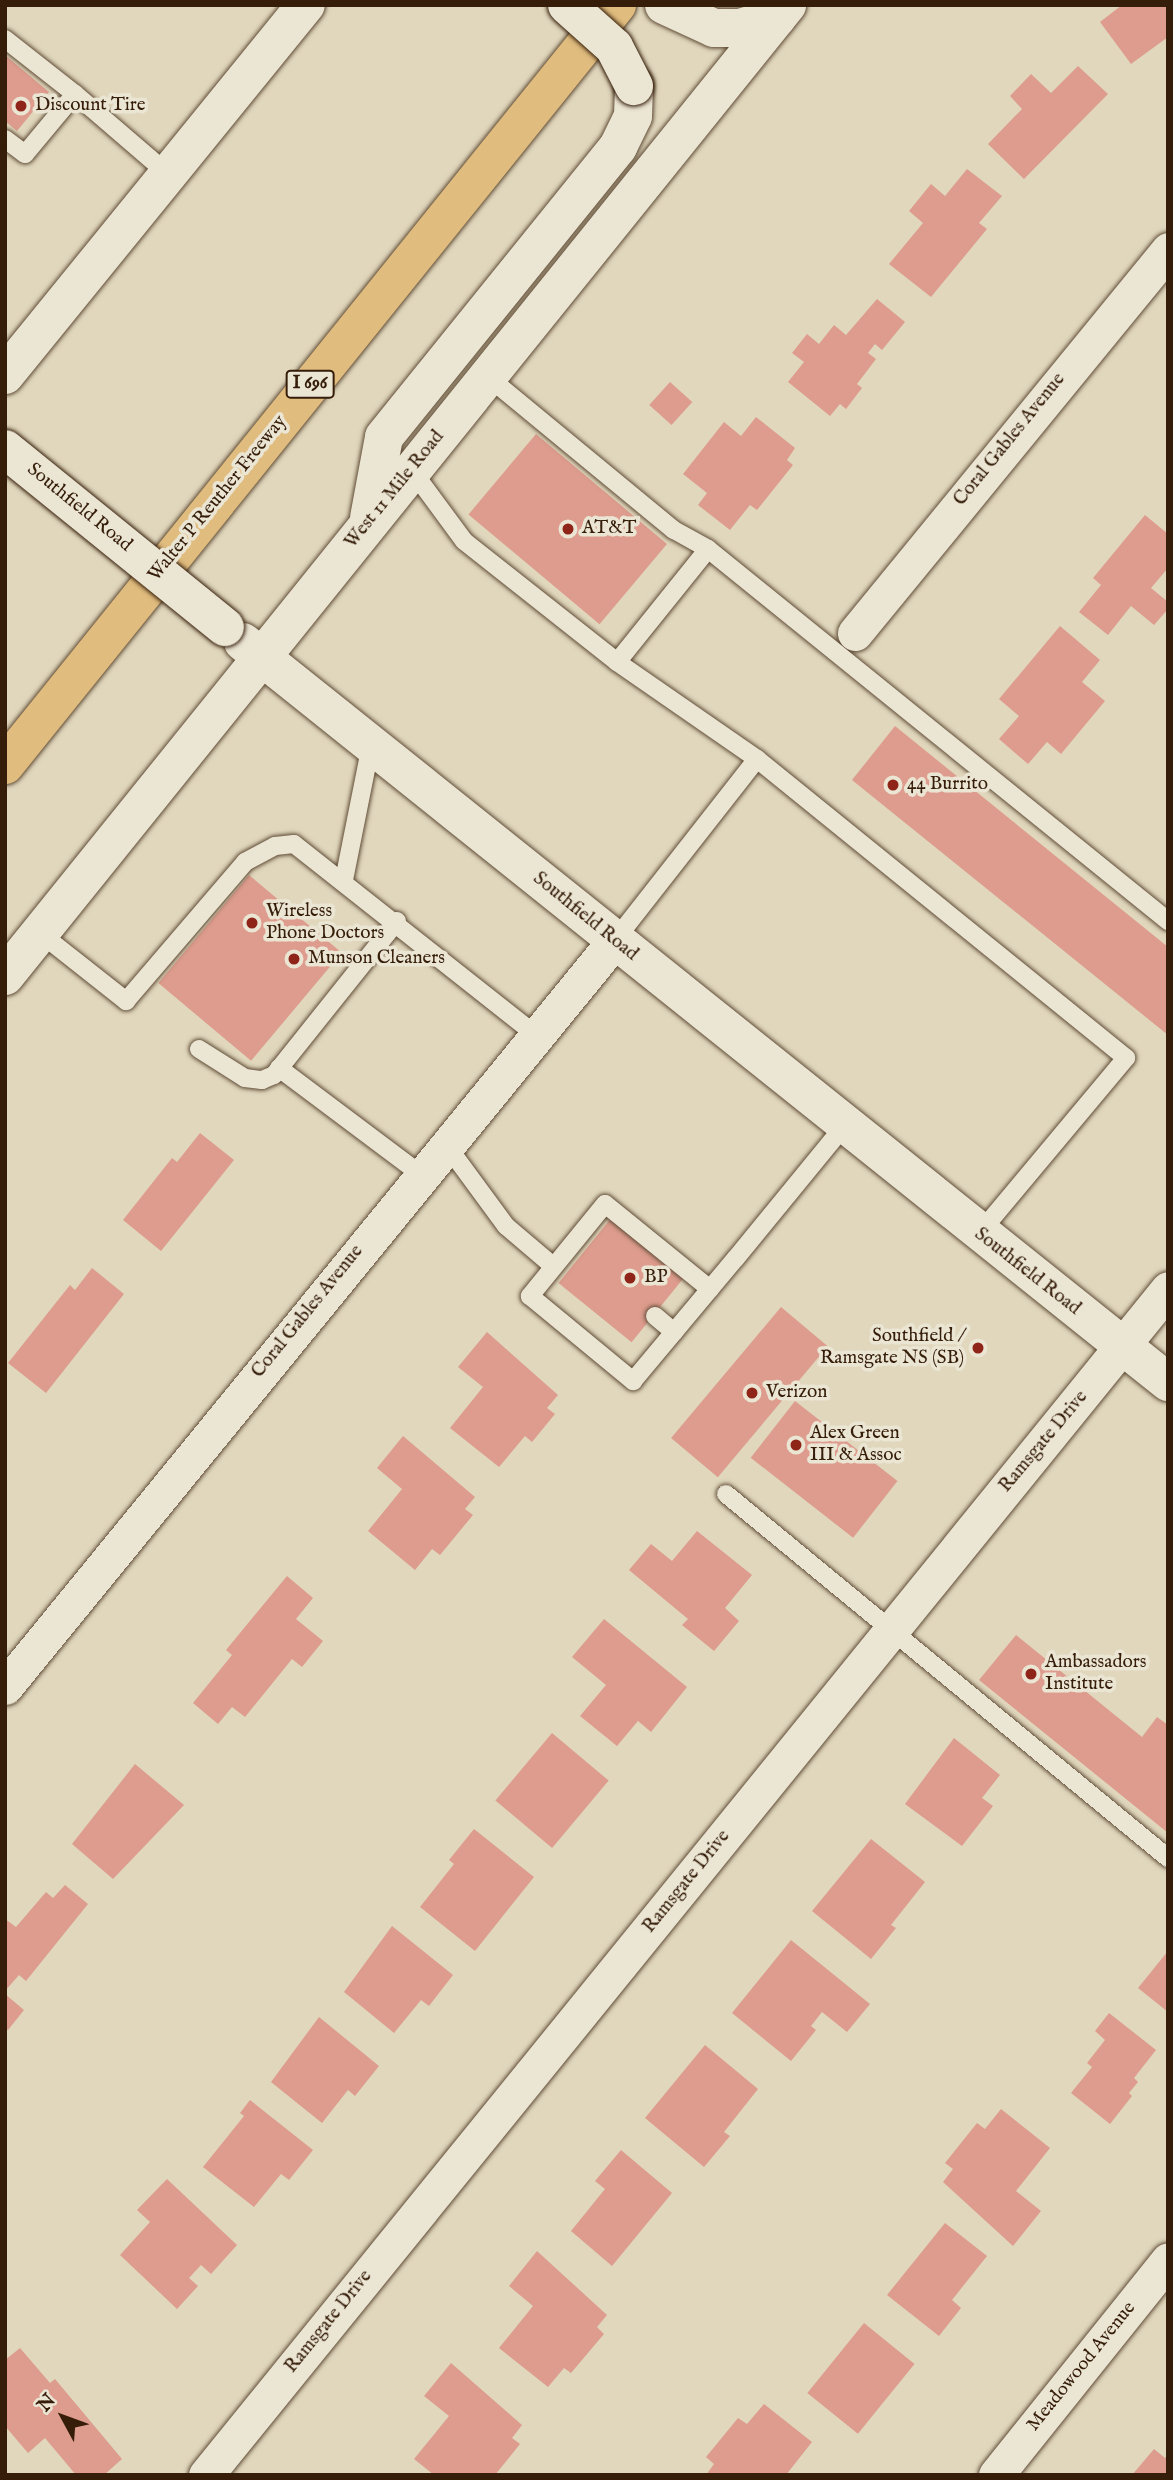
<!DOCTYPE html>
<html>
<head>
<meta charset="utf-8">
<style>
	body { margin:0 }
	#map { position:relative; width:1173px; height:2480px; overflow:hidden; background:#e0d7bd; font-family:"IM FELL English",serif }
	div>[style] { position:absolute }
	.building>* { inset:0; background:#dd9c8d; transform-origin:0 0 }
	.roads { filter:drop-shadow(0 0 2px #604c36) drop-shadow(0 0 2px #604c36) }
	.service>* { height:18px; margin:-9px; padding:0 9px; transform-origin:9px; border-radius:9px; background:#ebe5d4 }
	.minor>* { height:35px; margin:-17.5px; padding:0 17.5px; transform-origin:17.5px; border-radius:17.5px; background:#ebe5d4 }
	.secondary>* { height:38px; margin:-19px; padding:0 19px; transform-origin:19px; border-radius:19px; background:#ebe5d4 }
	.motorway>* { height:38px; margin:-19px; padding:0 19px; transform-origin:19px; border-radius:19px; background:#e0bc7e }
	.bridges { filter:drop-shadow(0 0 2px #351d09) drop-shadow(0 0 2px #351d09) }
	.secondary-bridge>* { height:38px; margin:-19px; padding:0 19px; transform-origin:19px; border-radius:19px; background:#ebe5d4 }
	.dots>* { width:19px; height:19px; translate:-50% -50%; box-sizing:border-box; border:4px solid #ebe5d4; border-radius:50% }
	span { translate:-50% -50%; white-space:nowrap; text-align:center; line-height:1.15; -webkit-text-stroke:7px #ebe5d4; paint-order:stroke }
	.shield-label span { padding:2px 5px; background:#ebe5d4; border:2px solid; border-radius:5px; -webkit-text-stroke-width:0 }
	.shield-label { font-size:18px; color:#351d09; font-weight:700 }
	.poi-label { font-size:19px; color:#351d09 }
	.left { translate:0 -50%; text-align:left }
	.right { translate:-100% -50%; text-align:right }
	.street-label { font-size:19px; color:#351d09 }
	.frame { position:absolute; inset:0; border:7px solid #351d09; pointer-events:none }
	.north { position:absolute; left:28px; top:2382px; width:70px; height:70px; -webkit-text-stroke:5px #ebe5d4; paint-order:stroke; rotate:311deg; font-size:19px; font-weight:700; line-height:28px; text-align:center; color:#351d09 }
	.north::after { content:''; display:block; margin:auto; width:24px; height:32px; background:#351d09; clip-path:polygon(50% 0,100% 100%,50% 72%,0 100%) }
</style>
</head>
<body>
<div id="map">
	<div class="building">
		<div style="clip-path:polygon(1122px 5px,1168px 5px,1168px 37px,1131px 64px,1100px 22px)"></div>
		<div style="clip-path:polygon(5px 55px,49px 92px,17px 131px,5px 121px)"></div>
		<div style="clip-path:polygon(1078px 66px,1108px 94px,1024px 179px,988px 144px,1022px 109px,1010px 96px,1031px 74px,1051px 93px)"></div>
		<div style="clip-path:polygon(967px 169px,1002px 196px,979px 223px,987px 229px,931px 297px,889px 264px,923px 223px,909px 211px,931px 184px,945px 196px)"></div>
		<div style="clip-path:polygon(877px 299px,905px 322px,882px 350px,875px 344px,868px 353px,876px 359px,857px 384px,862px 388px,846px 409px,840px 404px,830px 416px,788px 382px,804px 362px,792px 353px,807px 334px,819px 344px,834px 325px,846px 335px)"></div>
		<div style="left:670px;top:382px;width:30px;height:31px;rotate:42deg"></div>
		<div style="clip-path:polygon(756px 417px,795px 448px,787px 460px,793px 465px,757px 510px,750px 505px,730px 530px,698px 505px,707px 493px,683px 474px,724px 422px,741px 436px)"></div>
		<div style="left:536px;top:434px;width:171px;height:105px;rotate:40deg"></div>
		<div style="clip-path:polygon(1145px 515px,1168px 534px,1168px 568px,1151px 588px,1168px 602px,1168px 609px,1154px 625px,1131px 606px,1108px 635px,1079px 612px,1101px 585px,1093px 578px)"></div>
		<div style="clip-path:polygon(1060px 626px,1100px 660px,1082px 682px,1105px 701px,1061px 754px,1047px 742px,1028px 764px,999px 739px,1019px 716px,999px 699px)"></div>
		<div style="clip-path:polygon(895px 726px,1168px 947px,1168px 1035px,852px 780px)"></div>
		<div style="left:249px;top:875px;width:121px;height:141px;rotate:40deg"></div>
		<div style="clip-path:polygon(200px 1133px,234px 1160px,161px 1251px,123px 1220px,172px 1158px,177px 1162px)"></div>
		<div style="left:612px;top:1217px;width:94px;height:85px;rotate:39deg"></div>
		<div style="clip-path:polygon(92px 1268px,124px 1294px,46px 1393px,8px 1363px,70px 1285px,75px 1290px)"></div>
		<div style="left:781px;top:1307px;width:61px;height:171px;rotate:40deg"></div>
		<div style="clip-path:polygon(487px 1332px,558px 1395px,547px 1408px,555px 1414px,532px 1442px,525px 1436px,499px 1467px,450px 1428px,483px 1387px,458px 1367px)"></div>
		<div style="left:795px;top:1401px;width:130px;height:72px;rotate:38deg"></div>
		<div style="clip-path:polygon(403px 1436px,475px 1497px,465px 1509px,473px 1515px,440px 1555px,432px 1549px,415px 1570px,368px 1531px,402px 1489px,377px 1468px)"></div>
		<div style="clip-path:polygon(697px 1531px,752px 1575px,725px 1608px,739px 1621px,714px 1651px,682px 1625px,688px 1619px,629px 1570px,651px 1544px,672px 1561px)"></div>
		<div style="clip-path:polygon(287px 1576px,313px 1598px,296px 1619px,323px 1641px,302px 1667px,292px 1659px,245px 1717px,232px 1707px,218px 1724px,193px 1703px,232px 1655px,226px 1650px)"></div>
		<div style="clip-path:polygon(604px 1619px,687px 1687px,651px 1732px,638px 1721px,617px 1746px,580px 1716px,606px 1685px,572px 1657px)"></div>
		<div style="clip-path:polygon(1016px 1635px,1142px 1737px,1157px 1717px,1168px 1725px,1168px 1833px,979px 1680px)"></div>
		<div style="left:552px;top:1733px;width:74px;height:88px;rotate:40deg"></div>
		<div style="clip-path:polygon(954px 1738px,1000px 1775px,982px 1798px,993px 1806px,962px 1846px,905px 1804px)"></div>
		<div style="clip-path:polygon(135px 1764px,184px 1805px,113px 1879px,72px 1844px)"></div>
		<div style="clip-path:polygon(474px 1829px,534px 1877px,475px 1951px,420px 1907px,454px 1864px,449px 1860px)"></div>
		<div style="clip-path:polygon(871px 1839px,925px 1882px,891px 1925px,896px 1928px,871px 1959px,812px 1911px)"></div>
		<div style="clip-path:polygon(65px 1885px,88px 1904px,26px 1981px,19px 1975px,5px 1991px,5px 1919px,16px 1927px,46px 1892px,53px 1898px)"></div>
		<div style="clip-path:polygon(392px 1926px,453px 1975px,429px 2006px,421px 2000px,394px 2033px,344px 1992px)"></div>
		<div style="clip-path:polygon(791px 1940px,870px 2004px,847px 2032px,822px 2012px,811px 2026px,816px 2030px,791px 2061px,732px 2013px)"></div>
		<div style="clip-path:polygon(1168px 1951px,1168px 2012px,1138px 1988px)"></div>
		<div style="clip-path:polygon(5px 1994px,24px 2010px,8px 2030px,5px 2028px)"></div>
		<div style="clip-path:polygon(1109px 2013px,1156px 2050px,1134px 2078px,1138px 2082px,1129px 2093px,1132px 2096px,1110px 2124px,1071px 2093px,1092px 2067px,1087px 2063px,1105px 2040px,1095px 2031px)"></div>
		<div style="clip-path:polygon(319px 2017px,379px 2066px,355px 2096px,348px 2090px,322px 2123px,271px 2082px)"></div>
		<div style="clip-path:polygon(705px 2045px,758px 2089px,724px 2132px,730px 2136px,704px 2167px,645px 2118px)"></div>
		<div style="clip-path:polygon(250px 2100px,313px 2150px,289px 2180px,281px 2174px,254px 2207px,203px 2167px,244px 2116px,240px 2113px)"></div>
		<div style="clip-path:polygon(1001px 2109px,1050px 2148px,1016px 2191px,1041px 2211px,1013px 2246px,943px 2182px,953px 2169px,945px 2163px,977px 2123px,985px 2129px)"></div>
		<div style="clip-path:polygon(621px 2150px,672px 2193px,612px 2266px,571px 2231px,605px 2189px,595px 2181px)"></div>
		<div style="clip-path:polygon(167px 2179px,237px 2245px,211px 2274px,201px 2265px,189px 2278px,198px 2286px,177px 2309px,120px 2255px,150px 2222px,137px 2210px)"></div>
		<div style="clip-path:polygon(945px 2223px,987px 2256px,952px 2300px,961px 2308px,939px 2336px,887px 2295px)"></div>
		<div style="clip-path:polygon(537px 2251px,607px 2315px,597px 2327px,604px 2334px,571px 2373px,564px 2368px,548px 2387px,499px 2348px,533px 2306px,509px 2286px)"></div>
		<div style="left:864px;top:2323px;width:65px;height:90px;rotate:39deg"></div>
		<div style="clip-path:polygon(20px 2348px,50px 2383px,55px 2379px,122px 2459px,104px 2475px,76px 2475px,45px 2438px,28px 2453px,5px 2426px,5px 2360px)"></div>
		<div style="clip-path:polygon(451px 2363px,522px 2425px,512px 2438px,520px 2444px,495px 2475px,434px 2475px,414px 2459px,449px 2416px,424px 2396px)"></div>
		<div style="clip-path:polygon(764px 2404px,812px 2442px,786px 2475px,706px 2475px,714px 2464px,706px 2457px,738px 2418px,747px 2424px)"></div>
		<div style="clip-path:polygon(1154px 2449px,1165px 2458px,1168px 2454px,1168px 2475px,1132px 2475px)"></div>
	</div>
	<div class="roads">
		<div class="service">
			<div style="left:5px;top:39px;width:89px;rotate:38.2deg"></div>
			<div style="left:75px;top:94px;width:78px;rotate:129.8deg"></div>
			<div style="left:25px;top:154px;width:25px;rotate:-143deg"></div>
			<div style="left:75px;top:94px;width:121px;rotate:40.7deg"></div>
			<div style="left:487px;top:376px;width:242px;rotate:39.5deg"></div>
			<div style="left:674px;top:530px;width:39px;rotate:29deg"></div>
			<div style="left:708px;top:549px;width:145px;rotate:128.8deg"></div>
			<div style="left:411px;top:469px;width:89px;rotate:53.6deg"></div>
			<div style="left:464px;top:541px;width:195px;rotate:38.3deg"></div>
			<div style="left:617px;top:662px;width:170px;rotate:34.7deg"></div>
			<div style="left:757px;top:759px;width:475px;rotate:39deg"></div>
			<div style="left:1126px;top:1058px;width:229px;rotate:129.9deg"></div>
			<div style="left:708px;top:549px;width:592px;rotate:38.96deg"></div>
			<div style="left:344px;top:880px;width:138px;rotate:-78.7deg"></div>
			<div style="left:40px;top:933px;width:110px;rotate:38.3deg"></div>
			<div style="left:126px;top:1001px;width:183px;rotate:-49.4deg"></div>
			<div style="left:245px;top:862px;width:34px;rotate:-28deg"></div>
			<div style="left:275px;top:846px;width:19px;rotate:-6deg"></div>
			<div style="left:294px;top:844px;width:307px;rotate:38.3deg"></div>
			<div style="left:615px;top:940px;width:230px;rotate:-51.9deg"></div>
			<div style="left:199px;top:1049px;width:54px;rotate:32.2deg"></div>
			<div style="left:245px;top:1078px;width:17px;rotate:7deg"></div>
			<div style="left:262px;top:1080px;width:13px;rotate:-23deg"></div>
			<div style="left:274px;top:1075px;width:197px;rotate:-51.4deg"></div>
			<div style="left:279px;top:1068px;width:176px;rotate:36.9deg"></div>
			<div style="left:445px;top:1143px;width:103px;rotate:53.7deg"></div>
			<div style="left:506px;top:1226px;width:62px;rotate:40.4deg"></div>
			<div style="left:710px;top:1289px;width:135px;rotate:-141deg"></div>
			<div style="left:605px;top:1204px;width:119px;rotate:129.2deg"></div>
			<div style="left:530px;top:1296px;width:134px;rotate:39.5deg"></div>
			<div style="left:633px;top:1381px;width:160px;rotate:-50.1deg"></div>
			<div style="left:736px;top:1258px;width:171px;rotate:-50.7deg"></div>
			<div style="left:655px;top:1316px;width:25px;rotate:40deg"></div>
			<div style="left:726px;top:1494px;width:573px;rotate:39.47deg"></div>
		</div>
		<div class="minor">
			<div style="left:855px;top:633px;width:495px;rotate:-50.7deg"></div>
			<div style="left:5px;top:1687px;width:964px;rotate:-50.76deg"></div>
			<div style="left:206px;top:2475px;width:1527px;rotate:-50.95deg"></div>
			<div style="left:996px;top:2475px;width:275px;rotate:-51.3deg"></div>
		</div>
		<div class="secondary">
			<div style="left:664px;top:5px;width:55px;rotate:24.7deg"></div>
			<div style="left:714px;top:28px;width:25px"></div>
			<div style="left:739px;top:28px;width:39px;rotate:-15deg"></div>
			<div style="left:5px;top:375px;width:477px;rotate:-50.9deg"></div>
			<div style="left:369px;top:518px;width:82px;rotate:-79.5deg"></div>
			<div style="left:384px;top:437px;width:373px;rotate:-51.1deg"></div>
			<div style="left:618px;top:147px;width:34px;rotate:-64deg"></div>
			<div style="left:633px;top:116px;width:30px;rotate:-88deg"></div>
			<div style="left:243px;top:642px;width:1185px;rotate:38.66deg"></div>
			<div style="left:5px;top:976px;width:1247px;rotate:-51.15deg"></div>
		</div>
		<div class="motorway">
			<div style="left:5px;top:765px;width:976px;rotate:-51.16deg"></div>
		</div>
	</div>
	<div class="bridges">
		<div class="secondary-bridge">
			<div style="left:567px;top:5px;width:63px;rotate:41.8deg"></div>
			<div style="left:614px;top:47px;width:44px;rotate:62.9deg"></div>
			<div style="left:5px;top:449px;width:283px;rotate:39deg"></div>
		</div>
	</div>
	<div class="dots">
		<div style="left:21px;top:106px;background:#8f2418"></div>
		<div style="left:568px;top:529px;background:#8f2418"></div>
		<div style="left:893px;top:785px;background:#8f2418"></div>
		<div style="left:252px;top:923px;background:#8f2418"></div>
		<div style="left:294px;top:959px;background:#8f2418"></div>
		<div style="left:630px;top:1278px;background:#8f2418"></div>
		<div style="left:978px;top:1348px;background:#8f2418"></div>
		<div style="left:752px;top:1393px;background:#8f2418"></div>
		<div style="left:796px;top:1445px;background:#8f2418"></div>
		<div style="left:1031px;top:1674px;background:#8f2418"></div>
	</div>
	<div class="shield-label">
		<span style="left:310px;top:384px">I 696</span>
	</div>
	<div class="poi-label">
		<span class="left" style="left:35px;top:106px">Discount Tire</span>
		<span class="left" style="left:582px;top:529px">AT&amp;T</span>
		<span class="left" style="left:907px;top:785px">44 Burrito</span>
		<span class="left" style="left:266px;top:923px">Wireless<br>Phone Doctors</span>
		<span class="left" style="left:308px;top:959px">Munson Cleaners</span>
		<span class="left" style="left:644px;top:1278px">BP</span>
		<span class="right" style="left:964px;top:1348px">Southfield /<br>Ramsgate NS (SB)</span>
		<span class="left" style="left:766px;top:1393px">Verizon</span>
		<span class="left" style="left:810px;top:1445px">Alex Green<br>III &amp; Assoc</span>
		<span class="left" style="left:1045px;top:1674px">Ambassadors<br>Institute</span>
	</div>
	<div class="street-label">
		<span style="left:1010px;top:440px;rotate:-51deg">Coral Gables Avenue</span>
		<span style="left:395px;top:490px;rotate:-51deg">West 11 Mile Road</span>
		<span style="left:218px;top:499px;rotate:-51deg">Walter P Reuther Freeway</span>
		<span style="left:79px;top:508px;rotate:39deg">Southfield Road</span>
		<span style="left:585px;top:917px;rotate:39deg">Southfield Road</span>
		<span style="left:1027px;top:1272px;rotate:38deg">Southfield Road</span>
		<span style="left:308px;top:1312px;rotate:-51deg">Coral Gables Avenue</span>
		<span style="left:1044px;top:1442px;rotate:-50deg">Ramsgate Drive</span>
		<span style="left:687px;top:1882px;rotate:-51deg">Ramsgate Drive</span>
		<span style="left:329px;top:2322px;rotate:-51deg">Ramsgate Drive</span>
		<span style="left:1082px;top:2367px;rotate:-51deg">Meadowood Avenue</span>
	</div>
	<div class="frame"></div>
	<div class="north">N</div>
</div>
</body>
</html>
